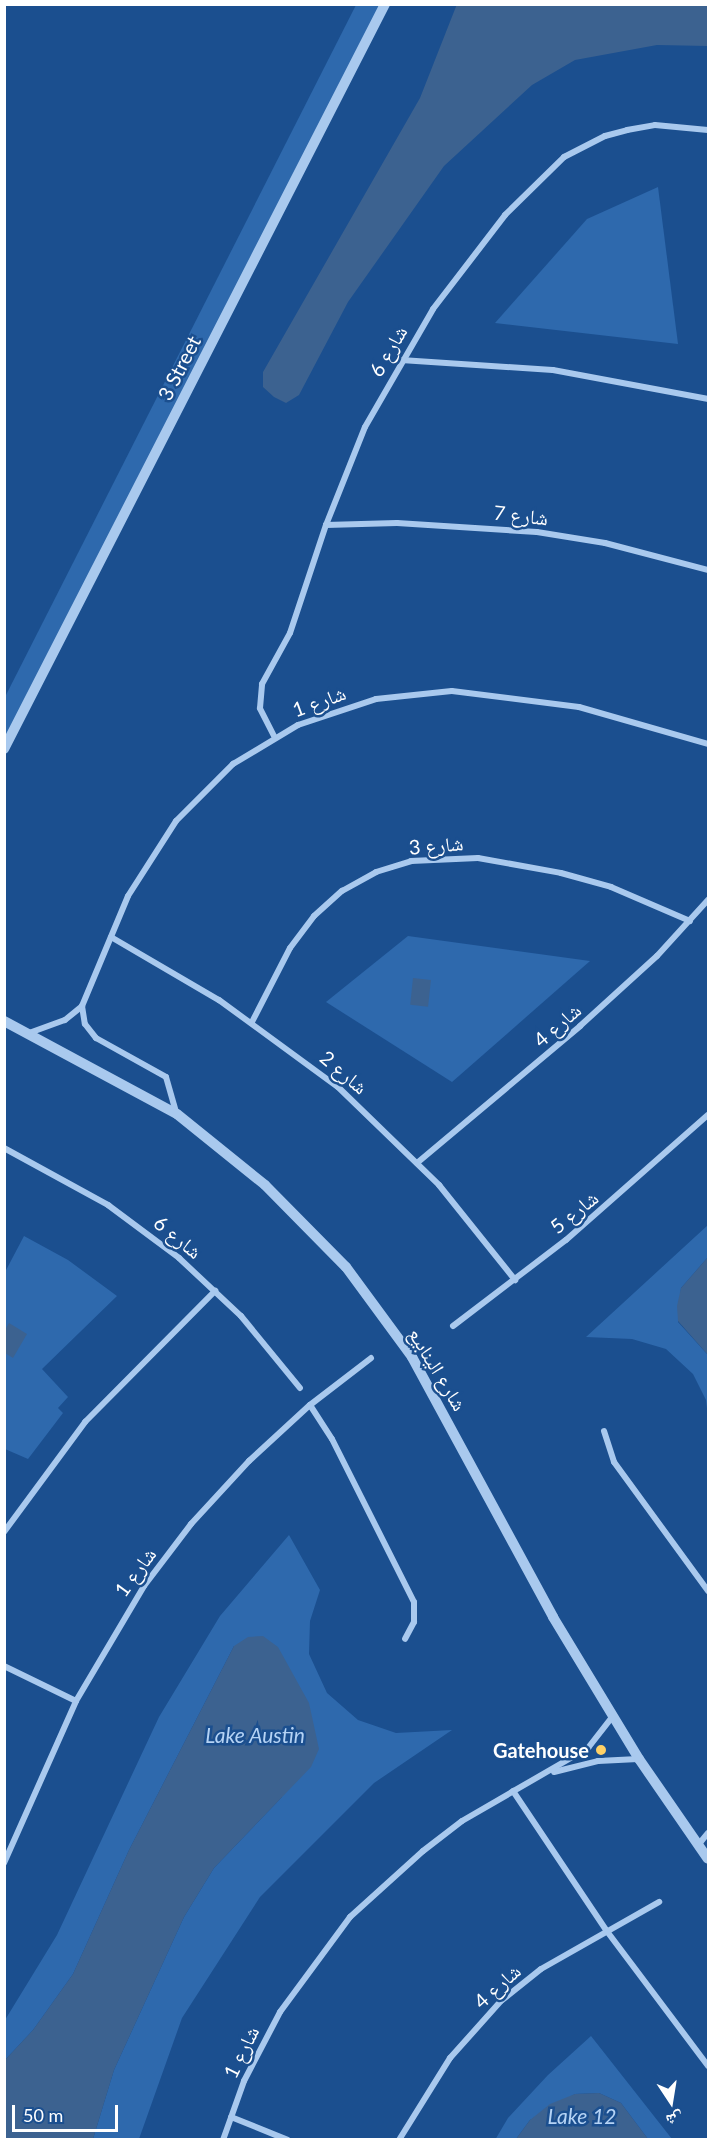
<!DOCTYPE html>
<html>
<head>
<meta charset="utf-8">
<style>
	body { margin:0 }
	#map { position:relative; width:713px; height:2144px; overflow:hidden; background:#1b4f8f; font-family:Lato,"Noto Naskh Arabic",sans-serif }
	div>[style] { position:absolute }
	.green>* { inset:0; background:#2e69ad }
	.water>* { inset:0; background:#3c6290; transform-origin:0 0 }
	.minor>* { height:6px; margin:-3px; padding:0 3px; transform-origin:3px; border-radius:3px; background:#a9c9ee }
	.tertiary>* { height:10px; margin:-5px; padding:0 5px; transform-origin:5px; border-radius:5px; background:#a9c9ee }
	.dots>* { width:16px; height:16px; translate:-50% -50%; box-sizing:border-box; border:3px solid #1b4f8f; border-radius:50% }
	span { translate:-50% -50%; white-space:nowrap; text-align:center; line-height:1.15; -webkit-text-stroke:5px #1b4f8f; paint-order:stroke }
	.street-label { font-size:20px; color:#fff }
	.poi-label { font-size:20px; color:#fff; font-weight:700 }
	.right { translate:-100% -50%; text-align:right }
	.water-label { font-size:21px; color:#b5d3f5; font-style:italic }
	.frame { position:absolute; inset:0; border:6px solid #fff; pointer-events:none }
	.north { position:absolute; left:641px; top:2072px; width:60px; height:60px; -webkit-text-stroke:4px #1b4f8f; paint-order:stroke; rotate:168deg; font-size:16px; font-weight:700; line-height:24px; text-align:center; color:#fff }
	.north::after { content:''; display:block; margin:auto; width:21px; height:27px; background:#fff; clip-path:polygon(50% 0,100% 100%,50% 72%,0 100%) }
	.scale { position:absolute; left:12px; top:2105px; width:106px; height:27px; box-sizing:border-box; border:3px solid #fff; border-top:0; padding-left:8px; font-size:18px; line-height:21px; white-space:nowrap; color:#fff; -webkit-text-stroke:4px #1b4f8f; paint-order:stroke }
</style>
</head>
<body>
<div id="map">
	<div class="green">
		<div style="clip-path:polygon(356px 5px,385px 5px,5px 749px,5px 697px)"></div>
		<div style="clip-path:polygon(658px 187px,678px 344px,495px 323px,587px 219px)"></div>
		<div style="clip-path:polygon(408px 936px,590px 961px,452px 1082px,326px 1002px)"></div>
		<div style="clip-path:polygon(708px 1225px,708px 1257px,681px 1288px,678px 1322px,708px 1355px,708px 1417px,706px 1400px,693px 1374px,666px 1349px,632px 1339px,586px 1337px)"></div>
		<div style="clip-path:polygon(24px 1236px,68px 1260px,117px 1296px,42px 1369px,68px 1397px,58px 1408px,63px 1413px,28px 1459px,5px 1449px,4px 1274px)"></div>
		<div style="clip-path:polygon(289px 1535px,320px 1590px,310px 1621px,309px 1654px,327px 1693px,358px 1720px,396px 1733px,452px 1730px,374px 1783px,260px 1897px,182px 2018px,139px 2139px,93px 2139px,114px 2070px,184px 1917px,214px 1868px,282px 1797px,234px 1646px,129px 1850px,73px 1974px,33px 2030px,5px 2060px,5px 2020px,57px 1935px,159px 1717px,220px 1616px)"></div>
		<div style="clip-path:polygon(591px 2036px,672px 2139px,648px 2139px,621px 2103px,599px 2093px,575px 2094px,530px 2120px,516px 2139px,495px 2140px,508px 2118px,548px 2075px)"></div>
	</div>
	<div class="water">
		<div style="clip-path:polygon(457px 4px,708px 5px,708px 46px,657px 45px,575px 60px,532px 85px,444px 166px,348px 302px,299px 395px,286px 403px,274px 397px,263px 387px,263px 372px,420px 98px)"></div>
		<div style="left:413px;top:978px;width:18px;height:27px;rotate:6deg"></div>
		<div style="clip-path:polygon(708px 1257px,708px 1355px,678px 1321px,677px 1306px,681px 1288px)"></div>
		<div style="clip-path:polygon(9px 1323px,27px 1334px,13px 1358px,5px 1353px,5px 1330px)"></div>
		<div style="clip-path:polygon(263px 1636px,278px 1647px,309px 1703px,319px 1749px,311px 1767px,214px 1868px,184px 1917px,114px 2070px,93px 2139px,5px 2139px,5px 2060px,33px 2030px,73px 1974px,129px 1850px,234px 1646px,248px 1637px)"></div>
		<div style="clip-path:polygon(599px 2093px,621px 2103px,648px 2139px,516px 2139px,530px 2120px,550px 2104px,575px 2094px)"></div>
	</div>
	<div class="minor">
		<div style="left:401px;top:360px;width:152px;rotate:3.8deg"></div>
		<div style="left:553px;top:370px;width:158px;rotate:10.6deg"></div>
		<div style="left:326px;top:525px;width:71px;rotate:-1.6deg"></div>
		<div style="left:397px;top:523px;width:140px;rotate:3.7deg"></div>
		<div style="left:537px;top:532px;width:69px;rotate:9.2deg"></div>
		<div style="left:605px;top:543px;width:106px;rotate:14.7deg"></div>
		<div style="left:274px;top:736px;width:31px;rotate:-117deg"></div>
		<div style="left:260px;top:708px;width:24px;rotate:-85deg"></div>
		<div style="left:262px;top:684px;width:58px;rotate:-61.2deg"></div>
		<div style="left:290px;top:633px;width:114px;rotate:-71.6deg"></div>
		<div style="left:326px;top:525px;width:105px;rotate:-68.3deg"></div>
		<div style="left:365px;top:427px;width:136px;rotate:-60deg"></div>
		<div style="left:433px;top:309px;width:118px;rotate:-52.5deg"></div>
		<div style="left:505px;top:215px;width:83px;rotate:-44.5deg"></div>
		<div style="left:564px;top:157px;width:46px;rotate:-27.1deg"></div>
		<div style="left:605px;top:136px;width:23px;rotate:-15deg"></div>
		<div style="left:627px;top:130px;width:28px;rotate:-10deg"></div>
		<div style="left:655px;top:125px;width:53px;rotate:5.4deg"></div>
		<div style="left:111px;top:937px;width:125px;rotate:30.3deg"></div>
		<div style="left:219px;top:1000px;width:147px;rotate:36.2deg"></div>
		<div style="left:338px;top:1087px;width:141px;rotate:44.1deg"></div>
		<div style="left:439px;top:1185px;width:122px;rotate:51.3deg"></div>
		<div style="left:82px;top:1006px;width:18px;rotate:81deg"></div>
		<div style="left:85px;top:1024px;width:18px;rotate:52deg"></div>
		<div style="left:96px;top:1038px;width:80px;rotate:29.1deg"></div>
		<div style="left:166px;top:1077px;width:37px;rotate:74deg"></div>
		<div style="left:252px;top:1022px;width:83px;rotate:-62.8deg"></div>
		<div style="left:290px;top:948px;width:40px;rotate:-53deg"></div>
		<div style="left:314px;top:916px;width:38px;rotate:-42deg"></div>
		<div style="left:342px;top:891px;width:39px;rotate:-29deg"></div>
		<div style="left:376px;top:872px;width:37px;rotate:-17deg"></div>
		<div style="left:411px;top:861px;width:67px;rotate:-2.6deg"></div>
		<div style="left:478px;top:858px;width:84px;rotate:10.2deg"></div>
		<div style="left:561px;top:873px;width:52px;rotate:15.6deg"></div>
		<div style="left:611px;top:887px;width:86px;rotate:23.3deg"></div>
		<div style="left:29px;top:1033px;width:38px;rotate:-20deg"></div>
		<div style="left:65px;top:1020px;width:22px;rotate:-39deg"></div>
		<div style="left:82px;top:1006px;width:119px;rotate:-67.3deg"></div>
		<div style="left:128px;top:896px;width:89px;rotate:-57.4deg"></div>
		<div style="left:176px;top:821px;width:81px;rotate:-45deg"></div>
		<div style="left:233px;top:764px;width:76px;rotate:-31deg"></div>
		<div style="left:298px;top:725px;width:82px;rotate:-18.4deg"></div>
		<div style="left:376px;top:699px;width:76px;rotate:-6deg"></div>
		<div style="left:452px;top:691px;width:128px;rotate:7.2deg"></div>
		<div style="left:579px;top:707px;width:134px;rotate:16deg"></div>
		<div style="left:4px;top:1148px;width:119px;rotate:28.7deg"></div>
		<div style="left:108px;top:1205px;width:89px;rotate:36.7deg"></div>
		<div style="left:179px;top:1258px;width:85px;rotate:43.1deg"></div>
		<div style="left:241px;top:1316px;width:93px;rotate:50.7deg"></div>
		<div style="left:417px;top:1163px;width:213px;rotate:-40deg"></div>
		<div style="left:580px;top:1026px;width:104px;rotate:-42.3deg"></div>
		<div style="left:657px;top:956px;width:76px;rotate:-47.7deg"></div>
		<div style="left:453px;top:1326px;width:142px;rotate:-37.3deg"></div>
		<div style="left:566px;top:1240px;width:189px;rotate:-41.4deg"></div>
		<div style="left:310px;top:1405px;width:40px;rotate:57.1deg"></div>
		<div style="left:332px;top:1439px;width:182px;rotate:63.3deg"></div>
		<div style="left:414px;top:1602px;width:20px;rotate:90deg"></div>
		<div style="left:414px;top:1622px;width:19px;rotate:118deg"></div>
		<div style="left:604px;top:1431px;width:33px;rotate:72deg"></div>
		<div style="left:614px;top:1462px;width:160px;rotate:53.9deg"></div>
		<div style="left:4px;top:1532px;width:137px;rotate:-53.6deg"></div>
		<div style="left:85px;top:1422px;width:185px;rotate:-45.2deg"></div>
		<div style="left:4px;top:1666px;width:80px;rotate:25.9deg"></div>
		<div style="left:554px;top:1772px;width:45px;rotate:-14deg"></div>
		<div style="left:598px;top:1761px;width:40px;rotate:-2.9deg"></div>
		<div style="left:513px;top:1791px;width:167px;rotate:56.2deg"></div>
		<div style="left:606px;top:1930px;width:170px;rotate:53.1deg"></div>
		<div style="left:699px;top:1844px;width:14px;rotate:-51deg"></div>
		<div style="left:4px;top:1863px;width:177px;rotate:-66deg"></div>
		<div style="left:76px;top:1701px;width:134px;rotate:-59.4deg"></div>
		<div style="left:144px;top:1586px;width:78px;rotate:-52.8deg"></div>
		<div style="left:191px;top:1524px;width:86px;rotate:-47.4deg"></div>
		<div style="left:249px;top:1461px;width:83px;rotate:-42.6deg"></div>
		<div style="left:310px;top:1405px;width:77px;rotate:-37.6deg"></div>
		<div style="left:231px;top:2117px;width:61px;rotate:22deg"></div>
		<div style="left:223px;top:2140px;width:63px;rotate:-70.4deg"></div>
		<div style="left:244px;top:2081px;width:78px;rotate:-62.4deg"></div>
		<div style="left:280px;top:2012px;width:118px;rotate:-53.6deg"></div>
		<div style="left:350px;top:1917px;width:98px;rotate:-42.1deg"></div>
		<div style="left:423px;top:1851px;width:49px;rotate:-37.6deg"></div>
		<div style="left:462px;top:1821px;width:146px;rotate:-30.1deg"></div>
		<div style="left:588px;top:1748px;width:41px;rotate:-52deg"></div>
		<div style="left:399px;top:2140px;width:97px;rotate:-58.1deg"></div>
		<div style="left:450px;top:2058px;width:76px;rotate:-48.2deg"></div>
		<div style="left:501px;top:2001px;width:51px;rotate:-38.7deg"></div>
		<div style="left:541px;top:1969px;width:136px;rotate:-29.6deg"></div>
	</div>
	<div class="tertiary">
		<div style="left:4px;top:749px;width:837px;rotate:-62.91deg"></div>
		<div style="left:4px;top:1021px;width:196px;rotate:28.3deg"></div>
		<div style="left:177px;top:1114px;width:113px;rotate:38.9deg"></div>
		<div style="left:265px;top:1185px;width:115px;rotate:45.4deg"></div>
		<div style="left:346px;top:1267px;width:112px;rotate:53.7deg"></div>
		<div style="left:412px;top:1357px;width:296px;rotate:61.5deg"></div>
		<div style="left:553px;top:1617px;width:166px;rotate:58.8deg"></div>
		<div style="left:639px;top:1759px;width:121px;rotate:55.4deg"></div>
	</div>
	<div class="dots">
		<div style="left:601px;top:1750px;background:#ffd166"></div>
	</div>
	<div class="street-label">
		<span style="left:388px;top:351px;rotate:-60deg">شارع 6</span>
		<span style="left:179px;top:368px;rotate:-63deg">3 Street</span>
		<span style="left:521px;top:515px;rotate:6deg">شارع 7</span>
		<span style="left:319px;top:701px;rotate:-20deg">شارع 1</span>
		<span style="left:436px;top:845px;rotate:-5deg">شارع 3</span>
		<span style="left:557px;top:1025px;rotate:-41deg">شارع 4</span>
		<span style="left:344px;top:1072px;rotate:40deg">شارع 2</span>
		<span style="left:574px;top:1212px;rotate:-39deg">شارع 5</span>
		<span style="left:178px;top:1237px;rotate:39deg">شارع 6</span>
		<span style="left:438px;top:1369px;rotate:59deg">شارع الينابيع</span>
		<span style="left:135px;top:1572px;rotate:-54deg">شارع 1</span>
		<span style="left:497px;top:1986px;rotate:-42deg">شارع 4</span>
		<span style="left:241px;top:2052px;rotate:-64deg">شارع 1</span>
	</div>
	<div class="poi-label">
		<span class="right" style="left:589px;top:1750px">Gatehouse</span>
	</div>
	<div class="water-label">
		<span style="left:255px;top:1735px">Lake Austin</span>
		<span style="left:582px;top:2116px">Lake 12</span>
	</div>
	<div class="frame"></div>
	<div class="north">ش</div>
	<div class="scale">50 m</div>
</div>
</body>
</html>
